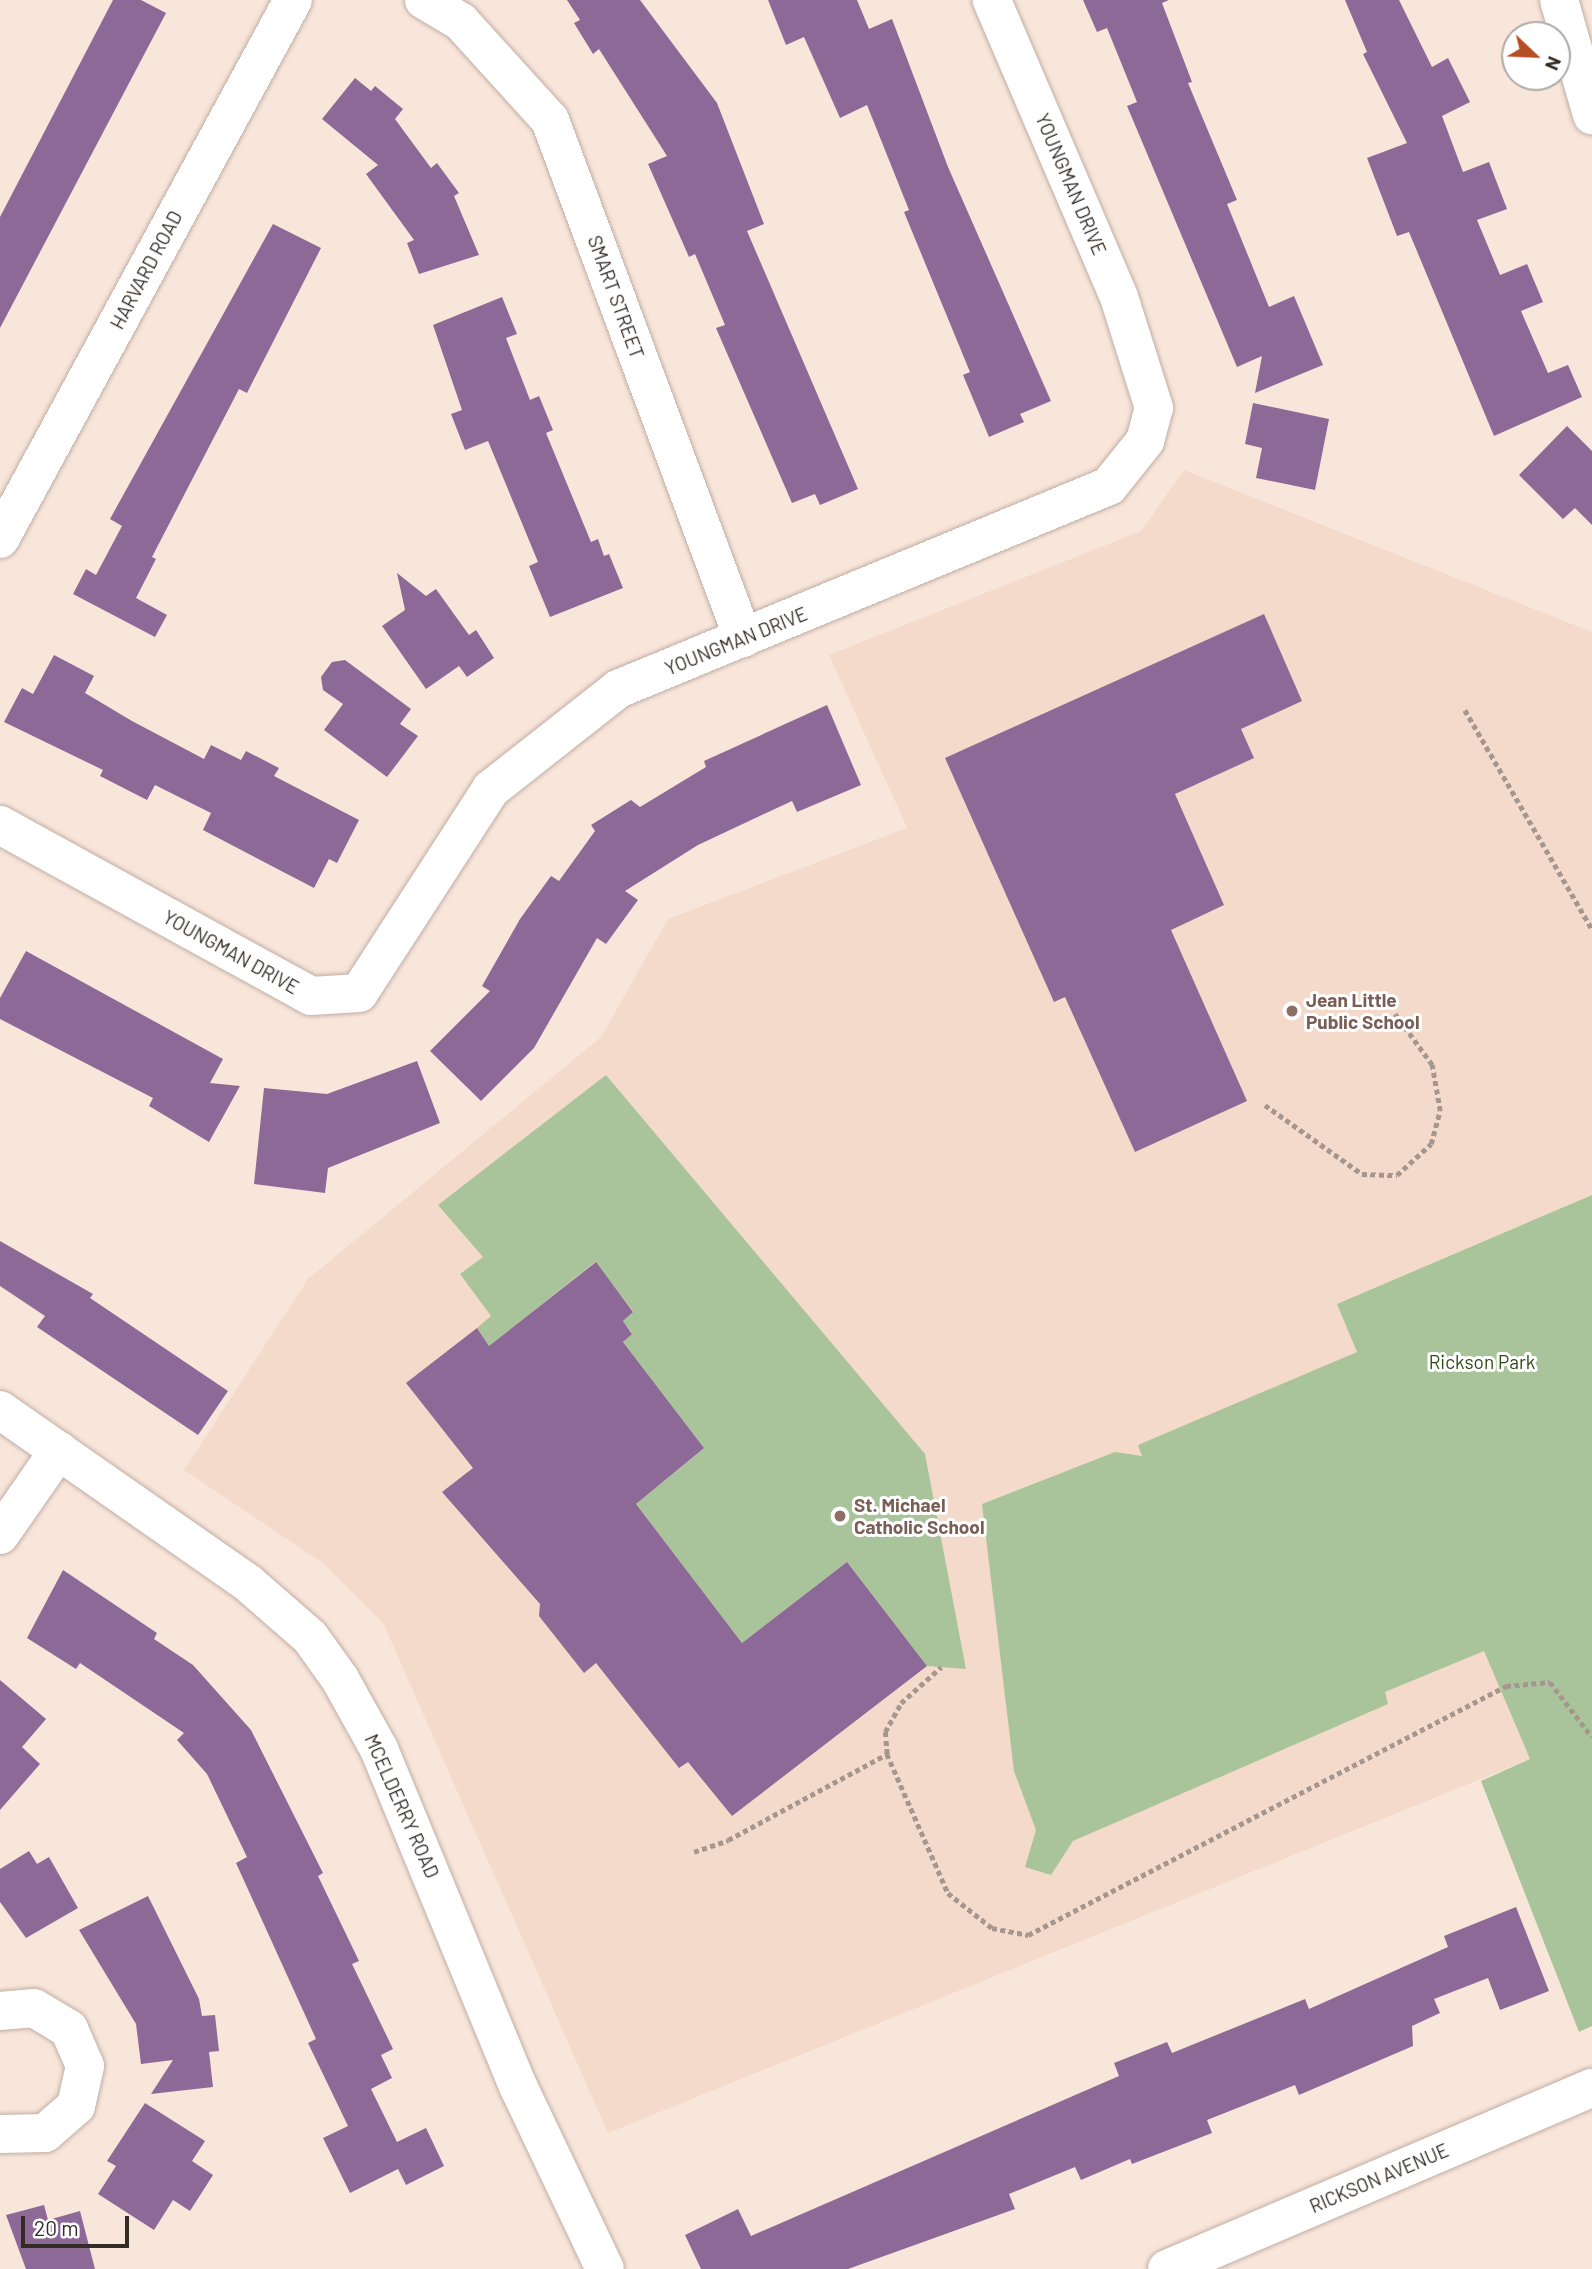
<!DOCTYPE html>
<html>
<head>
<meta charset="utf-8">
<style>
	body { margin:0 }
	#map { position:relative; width:1592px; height:2269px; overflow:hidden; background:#f9e6db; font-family:Barlow,sans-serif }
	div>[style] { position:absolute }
	.built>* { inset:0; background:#f4daca }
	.green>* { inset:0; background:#a9c49b }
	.building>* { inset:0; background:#8d6998 }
	.path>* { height:4.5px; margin-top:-2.25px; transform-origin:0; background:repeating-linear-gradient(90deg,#a5978f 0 5px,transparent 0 8.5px) }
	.roads { filter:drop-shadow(0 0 2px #c1aea4) drop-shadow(0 0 2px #c1aea4) }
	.minor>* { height:38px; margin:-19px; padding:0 19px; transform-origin:19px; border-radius:19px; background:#fff }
	.dots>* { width:19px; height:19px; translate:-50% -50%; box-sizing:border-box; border:4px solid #fff; border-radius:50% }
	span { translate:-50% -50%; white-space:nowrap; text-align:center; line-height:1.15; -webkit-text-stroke:6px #fff; paint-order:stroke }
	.street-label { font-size:19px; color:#322b26 }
	.education-label { font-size:19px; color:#785e54; font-weight:700 }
	.left { translate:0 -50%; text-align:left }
	.park-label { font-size:19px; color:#294913 }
	.north { position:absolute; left:1501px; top:21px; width:70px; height:70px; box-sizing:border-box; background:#fff; border:2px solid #adaaa8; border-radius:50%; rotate:113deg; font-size:19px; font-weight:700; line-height:28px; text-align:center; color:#322b26 }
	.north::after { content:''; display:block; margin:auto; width:24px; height:32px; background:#b54e24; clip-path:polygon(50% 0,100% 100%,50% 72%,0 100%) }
	.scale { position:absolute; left:21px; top:2216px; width:108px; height:32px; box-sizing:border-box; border:4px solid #322b26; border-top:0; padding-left:9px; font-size:21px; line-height:24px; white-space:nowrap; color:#322b26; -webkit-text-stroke:5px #fff; paint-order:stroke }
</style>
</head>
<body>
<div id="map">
	<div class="built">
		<div style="clip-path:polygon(1184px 470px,1592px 632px,1592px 1195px,1337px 1304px,1530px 1759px,608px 2133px,383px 1623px,323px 1563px,184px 1470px,308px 1279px,601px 1037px,668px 919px,907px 828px,829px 655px,1141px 531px)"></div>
	</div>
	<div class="green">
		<div style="clip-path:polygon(606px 1075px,925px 1454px,966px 1669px,927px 1666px,847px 1562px,742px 1643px,636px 1504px,704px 1448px,623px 1342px,632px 1333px,623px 1321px,633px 1311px,595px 1262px,489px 1346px,477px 1328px,491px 1316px,460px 1274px,483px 1257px,438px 1205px)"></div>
		<div style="clip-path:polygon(1592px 1195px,1592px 2026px,1579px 2032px,1481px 1781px,1530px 1759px,1484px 1651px,1385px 1692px,1388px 1704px,1073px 1841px,1051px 1875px,1025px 1867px,1036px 1830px,1014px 1771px,982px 1504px,1115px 1452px,1142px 1456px,1138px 1445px,1357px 1352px,1337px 1304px)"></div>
	</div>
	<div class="building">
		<div style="clip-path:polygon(113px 0,141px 0,166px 13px,0 328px,0 217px)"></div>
		<div style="clip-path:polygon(567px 0,640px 0,717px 103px,764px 224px,747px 231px,858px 489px,820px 505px,815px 494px,792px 503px,716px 328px,725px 325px,695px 254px,689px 257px,648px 164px,667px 156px,599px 49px,593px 54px,574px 23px,580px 20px)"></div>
		<div style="clip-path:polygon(768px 0,857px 0,869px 29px,892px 19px,948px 167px,1051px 401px,1020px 414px,1024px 422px,989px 437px,963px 375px,970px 372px,904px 212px,909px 210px,867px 105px,840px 118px,804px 37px,786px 45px)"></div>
		<div style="clip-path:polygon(1083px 0,1169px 0,1162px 3px,1192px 82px,1188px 83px,1237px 200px,1227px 204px,1269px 307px,1294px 296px,1323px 365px,1255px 393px,1262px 356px,1237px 367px,1127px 106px,1137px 102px,1107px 28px,1097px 32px)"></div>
		<div style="clip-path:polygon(1345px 0,1399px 0,1432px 67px,1448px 58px,1470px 102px,1442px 116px,1463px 172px,1489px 162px,1507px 209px,1477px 220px,1500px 275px,1527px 264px,1543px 302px,1521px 311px,1548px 373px,1568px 365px,1582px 397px,1494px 436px,1409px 232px,1397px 236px,1367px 158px,1407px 143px,1363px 54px,1367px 52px)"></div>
		<div style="clip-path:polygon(355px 78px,371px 91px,375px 86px,403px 109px,395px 119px,431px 168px,437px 163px,459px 193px,454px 196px,479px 255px,419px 274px,407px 243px,414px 240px,366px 174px,378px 165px,322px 119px)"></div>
		<div style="clip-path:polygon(273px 224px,321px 248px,247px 393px,239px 389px,152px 557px,156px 559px,136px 598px,167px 615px,155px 637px,73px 594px,86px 569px,96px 575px,122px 526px,110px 519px)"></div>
		<div style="clip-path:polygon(502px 297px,517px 334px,506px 338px,530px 400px,539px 396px,553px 430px,546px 433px,591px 542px,598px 539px,604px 556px,609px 554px,623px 588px,550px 617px,529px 566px,538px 562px,488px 441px,465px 450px,451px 414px,462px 410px,433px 325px)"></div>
		<div style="clip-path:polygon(1253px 403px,1329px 419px,1315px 490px,1256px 478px,1262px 448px,1245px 444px)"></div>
		<div style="clip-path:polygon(1567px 426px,1592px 451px,1592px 525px,1575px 508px,1563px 519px,1519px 475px)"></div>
		<div style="clip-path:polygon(397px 573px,426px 596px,436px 589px,469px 635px,476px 630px,494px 658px,467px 677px,459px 666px,426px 689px,382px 626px,405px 610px)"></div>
		<div style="clip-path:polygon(1264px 614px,1302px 701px,1241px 729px,1254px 758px,1175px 794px,1224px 905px,1171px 930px,1247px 1101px,1135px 1152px,1065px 997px,1054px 1002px,945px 758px)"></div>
		<div style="clip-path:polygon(54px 655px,94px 676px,85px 693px,132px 721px,204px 759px,211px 745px,241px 760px,246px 751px,279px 768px,274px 776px,359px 820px,337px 863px,329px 859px,314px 888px,203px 830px,211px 813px,155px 785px,147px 800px,100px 776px,103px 770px,4px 722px,22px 688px,33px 694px)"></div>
		<div style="clip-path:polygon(345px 660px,411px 709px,400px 724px,418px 736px,387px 777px,324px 730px,343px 704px,323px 690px,321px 677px,332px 662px)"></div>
		<div style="clip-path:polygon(827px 705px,861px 785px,797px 812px,792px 801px,698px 845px,625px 891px,638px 900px,606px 944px,597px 938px,534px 1048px,481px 1101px,430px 1051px,490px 991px,482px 986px,520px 919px,551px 876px,559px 881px,595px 831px,591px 825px,631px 800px,640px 807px,706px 767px,704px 761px)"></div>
		<div style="clip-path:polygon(26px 951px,223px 1059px,210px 1083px,240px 1086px,209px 1142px,149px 1106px,153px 1098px,0 1019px,0 998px)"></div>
		<div style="clip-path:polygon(417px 1061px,440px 1123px,328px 1168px,325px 1193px,254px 1184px,264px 1088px,327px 1094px)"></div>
		<div style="clip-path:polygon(0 1241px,93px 1294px,90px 1298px,228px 1391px,198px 1435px,37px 1327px,45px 1316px,0 1286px)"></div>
		<div style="clip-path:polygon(596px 1262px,633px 1312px,623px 1321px,632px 1334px,623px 1342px,704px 1448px,636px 1504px,742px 1643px,847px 1562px,927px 1666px,732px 1816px,688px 1762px,679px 1768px,596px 1663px,584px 1673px,539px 1616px,540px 1604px,442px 1492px,473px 1468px,406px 1383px,477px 1328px,489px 1346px)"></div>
		<div style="clip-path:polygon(63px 1570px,157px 1633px,154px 1639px,193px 1665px,251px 1730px,323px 1873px,318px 1876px,359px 1961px,352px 1964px,393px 2049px,381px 2055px,392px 2078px,371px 2089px,397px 2142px,426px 2128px,444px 2166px,406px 2185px,398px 2169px,350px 2193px,323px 2138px,348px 2126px,308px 2043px,316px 2039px,236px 1863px,247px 1857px,207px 1774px,177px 1740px,184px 1733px,80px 1663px,76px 1669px,27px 1638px)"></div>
		<div style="clip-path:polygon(0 1680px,46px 1719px,22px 1747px,40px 1764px,0 1810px)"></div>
		<div style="clip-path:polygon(29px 1851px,37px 1864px,49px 1857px,78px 1908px,26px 1938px,0 1902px,0 1869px)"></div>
		<div style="clip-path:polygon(148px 1896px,199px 1999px,202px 2016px,215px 2015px,219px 2051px,209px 2052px,213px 2087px,151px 2094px,173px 2060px,141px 2064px,136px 2024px,79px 1930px)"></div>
		<div style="clip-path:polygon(1516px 1907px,1549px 1991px,1500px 2010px,1488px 1978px,1434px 1999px,1440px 2013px,1412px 2026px,1413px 2046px,1299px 2095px,1295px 2085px,1207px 2120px,1212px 2133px,1132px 2164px,1130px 2159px,1081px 2180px,1075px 2167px,1009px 2194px,1015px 2209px,848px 2269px,701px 2269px,685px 2235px,738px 2209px,751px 2236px,1119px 2076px,1114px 2063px,1167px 2042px,1172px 2053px,1305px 1999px,1309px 2009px,1448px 1947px,1444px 1936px)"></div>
		<div style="clip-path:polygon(145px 2103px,205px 2141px,192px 2161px,213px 2175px,190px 2211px,173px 2200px,154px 2230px,98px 2194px,116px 2166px,107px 2161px)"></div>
		<div style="clip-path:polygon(44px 2205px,48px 2220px,80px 2211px,95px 2269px,26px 2269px,6px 2215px)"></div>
	</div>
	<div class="path">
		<div style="left:1465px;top:710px;width:253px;rotate:59.9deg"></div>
		<div style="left:1265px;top:1105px;width:119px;rotate:35.4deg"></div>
		<div style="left:1362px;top:1174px;width:35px;rotate:2deg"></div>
		<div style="left:1397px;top:1175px;width:46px;rotate:-42.4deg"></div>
		<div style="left:1431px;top:1144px;width:34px;rotate:-75deg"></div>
		<div style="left:1440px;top:1111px;width:47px;rotate:-99.9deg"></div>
		<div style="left:1432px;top:1065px;width:63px;rotate:-126deg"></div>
		<div style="left:887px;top:1754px;width:22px;rotate:-95deg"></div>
		<div style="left:885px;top:1732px;width:33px;rotate:-61deg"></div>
		<div style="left:901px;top:1703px;width:54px;rotate:-42deg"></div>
		<div style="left:694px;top:1852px;width:36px;rotate:-19deg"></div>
		<div style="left:728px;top:1840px;width:181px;rotate:-28.4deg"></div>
		<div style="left:887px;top:1754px;width:152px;rotate:66.3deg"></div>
		<div style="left:948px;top:1893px;width:56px;rotate:38.5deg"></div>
		<div style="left:992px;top:1928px;width:37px;rotate:11deg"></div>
		<div style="left:1028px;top:1935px;width:539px;rotate:-27.52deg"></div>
		<div style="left:1506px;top:1686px;width:44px;rotate:-5.2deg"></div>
		<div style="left:1550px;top:1682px;width:69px;rotate:52.6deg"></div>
	</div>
	<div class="roads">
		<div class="minor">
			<div style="left:424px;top:0;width:43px;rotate:30.7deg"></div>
			<div style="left:461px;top:22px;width:132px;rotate:47.8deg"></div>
			<div style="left:550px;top:120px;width:553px;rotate:69.57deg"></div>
			<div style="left:1559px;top:0;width:120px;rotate:74deg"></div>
			<div style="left:0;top:539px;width:613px;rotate:-61.47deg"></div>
			<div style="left:0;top:825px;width:355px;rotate:28.8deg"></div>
			<div style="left:311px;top:996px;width:48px;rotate:-3.6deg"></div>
			<div style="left:359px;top:993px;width:243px;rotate:-57.1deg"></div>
			<div style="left:491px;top:789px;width:162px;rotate:-38.2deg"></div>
			<div style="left:618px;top:689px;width:531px;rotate:-22.46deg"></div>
			<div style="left:1109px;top:486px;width:58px;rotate:-51.3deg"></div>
			<div style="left:1145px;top:441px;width:34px;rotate:-75deg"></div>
			<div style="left:1154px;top:408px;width:116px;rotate:-107.5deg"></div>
			<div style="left:1119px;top:297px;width:323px;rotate:-113.2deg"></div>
			<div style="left:0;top:1410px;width:302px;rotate:34.9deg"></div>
			<div style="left:248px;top:1583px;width:82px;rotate:41.1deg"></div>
			<div style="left:310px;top:1637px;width:52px;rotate:54.5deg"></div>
			<div style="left:340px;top:1679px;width:80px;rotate:60.9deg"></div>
			<div style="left:379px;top:1749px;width:367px;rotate:67.6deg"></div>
			<div style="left:519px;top:2088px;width:200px;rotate:64.6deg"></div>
			<div style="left:0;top:1535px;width:103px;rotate:-55.2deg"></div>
			<div style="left:0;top:2011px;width:34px;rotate:-5deg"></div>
			<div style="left:34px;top:2008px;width:41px;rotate:31deg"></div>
			<div style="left:69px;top:2029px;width:40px;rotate:66.6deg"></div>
			<div style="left:85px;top:2066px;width:41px;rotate:102.7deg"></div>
			<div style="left:76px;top:2106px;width:41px;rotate:138.9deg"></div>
			<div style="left:45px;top:2133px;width:45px;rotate:178.7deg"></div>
			<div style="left:1167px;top:2269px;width:462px;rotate:-23.1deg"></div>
		</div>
	</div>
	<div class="dots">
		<div style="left:1292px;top:1011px;background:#8d6e63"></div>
		<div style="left:840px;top:1516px;background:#8d6e63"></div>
	</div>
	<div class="street-label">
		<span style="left:1071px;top:184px;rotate:67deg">YOUNGMAN DRIVE</span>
		<span style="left:146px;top:270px;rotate:-62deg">HARVARD ROAD</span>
		<span style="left:616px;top:297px;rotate:70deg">SMART STREET</span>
		<span style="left:736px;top:641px;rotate:-22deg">YOUNGMAN DRIVE</span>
		<span style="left:231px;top:952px;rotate:29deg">YOUNGMAN DRIVE</span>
		<span style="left:402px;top:1806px;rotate:66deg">MCELDERRY ROAD</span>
		<span style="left:1379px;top:2178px;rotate:-23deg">RICKSON AVENUE</span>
	</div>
	<div class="education-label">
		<span class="left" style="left:1306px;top:1011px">Jean Little<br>Public School</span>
		<span class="left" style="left:854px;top:1516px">St. Michael<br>Catholic School</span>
	</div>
	<div class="park-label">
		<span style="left:1482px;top:1362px">Rickson Park</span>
	</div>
	<div class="north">N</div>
	<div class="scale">20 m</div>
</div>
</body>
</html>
